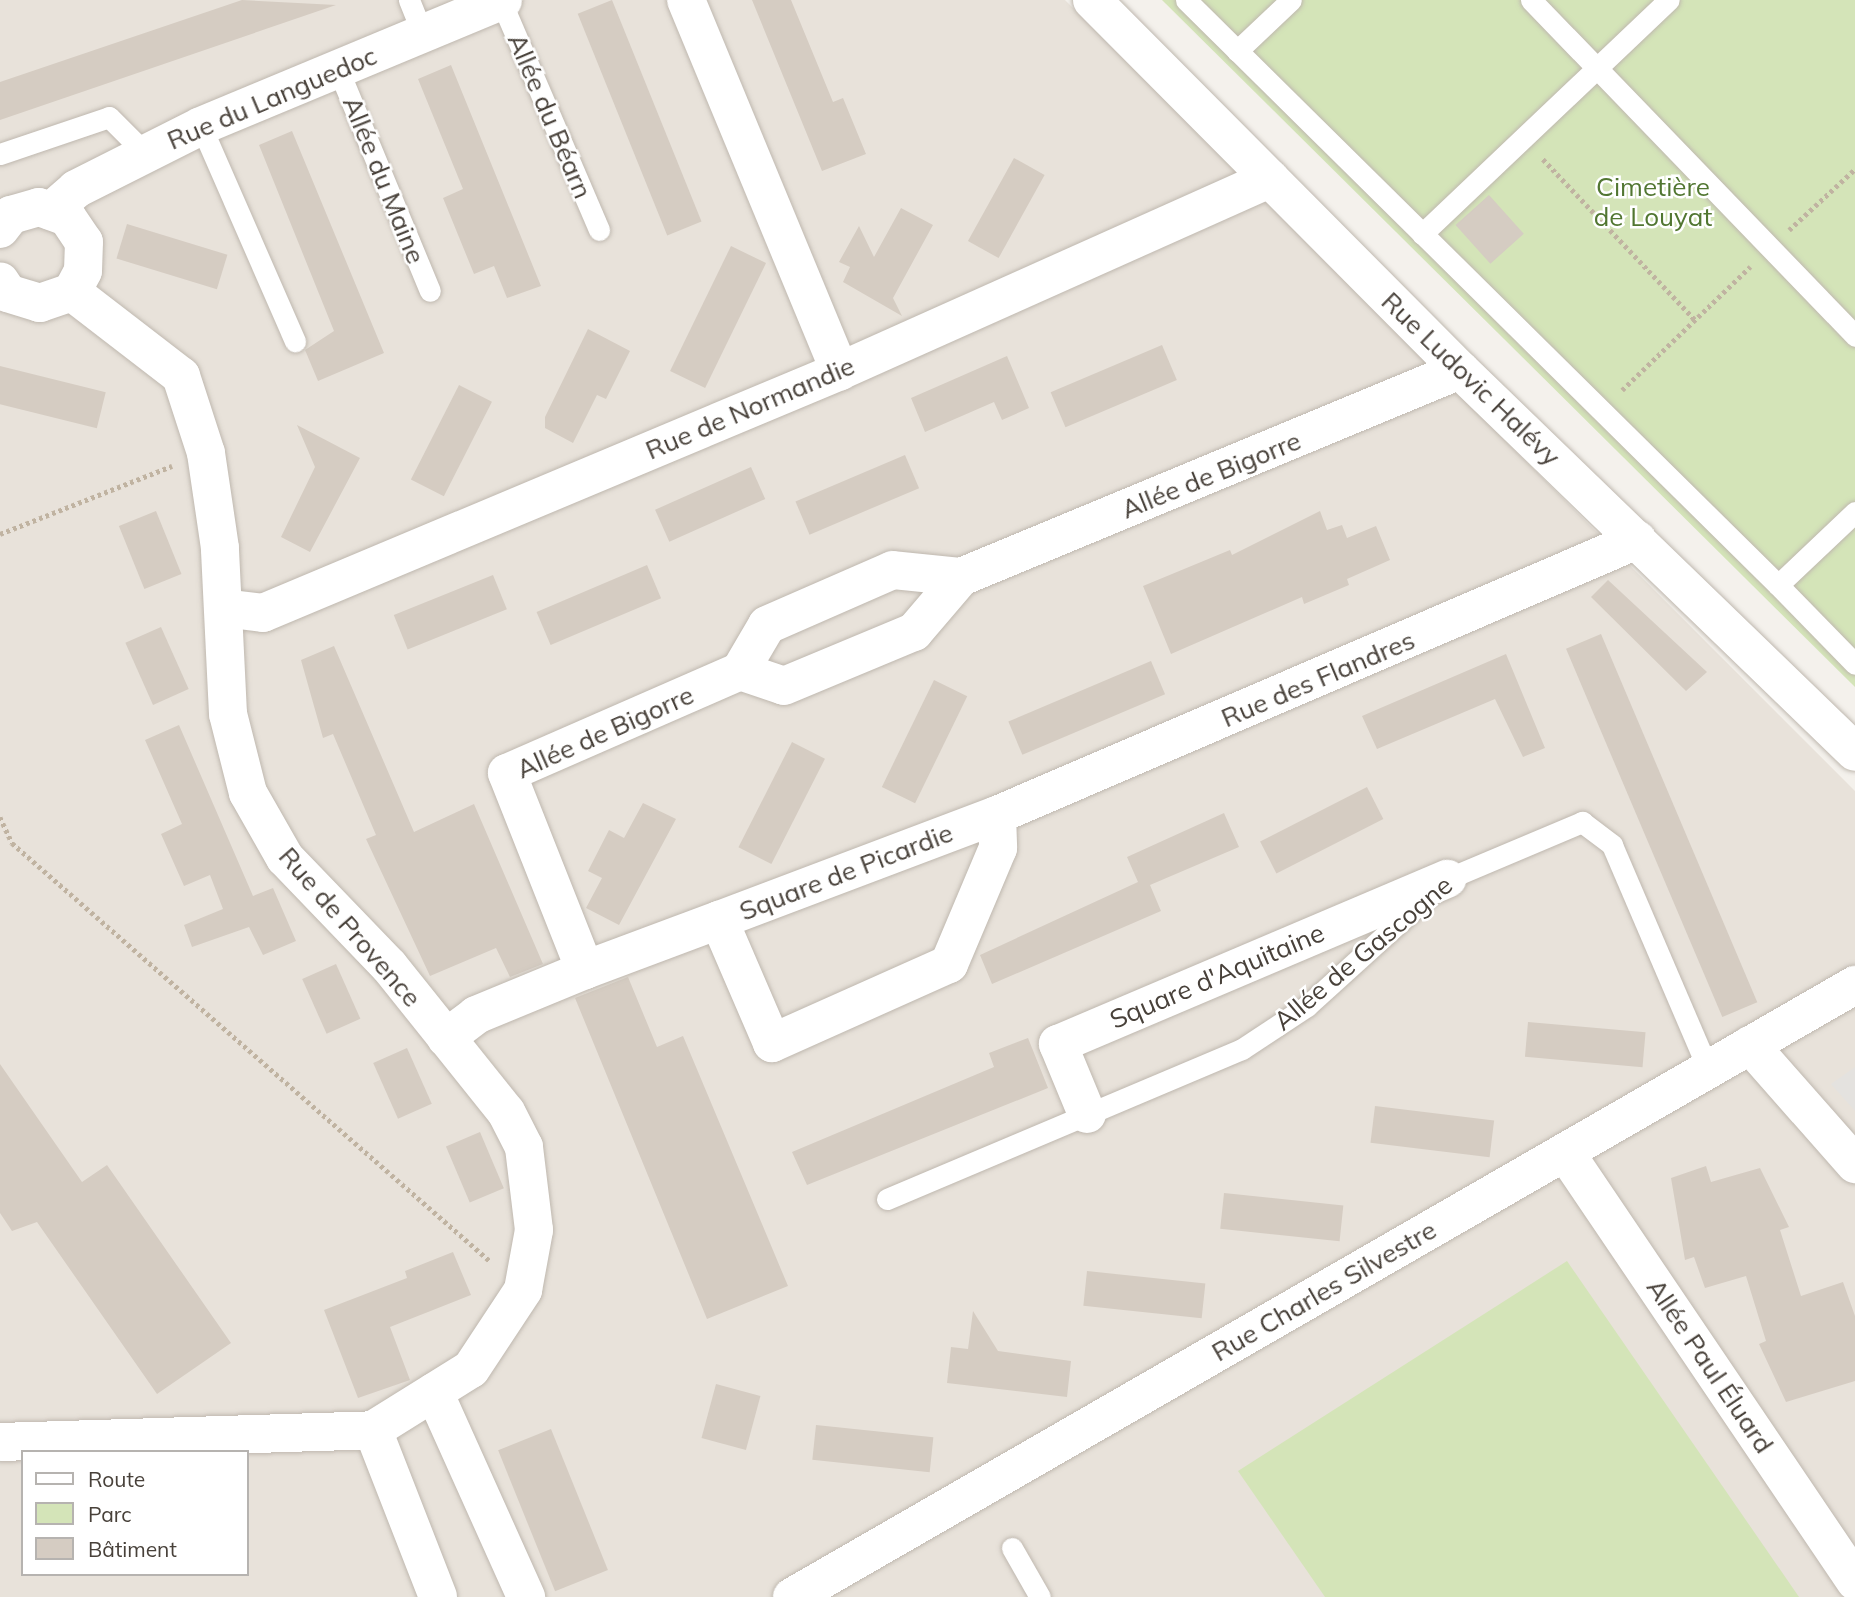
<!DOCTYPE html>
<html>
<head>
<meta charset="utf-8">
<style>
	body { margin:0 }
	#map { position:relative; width:1855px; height:1597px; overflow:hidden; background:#f4f1ec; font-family:Mulish,sans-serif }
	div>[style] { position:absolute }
	.residential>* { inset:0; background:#e8e2da }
	.green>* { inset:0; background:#d4e4b8 }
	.parking>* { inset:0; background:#e4e2df }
	.building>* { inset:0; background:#d5ccc2; transform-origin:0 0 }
	.path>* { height:4.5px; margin-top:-2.25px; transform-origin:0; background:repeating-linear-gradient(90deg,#c0b3a1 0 3.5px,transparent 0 7px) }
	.roads { filter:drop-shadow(0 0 2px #bfb8af) drop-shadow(0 0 2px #bfb8af) }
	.lane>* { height:21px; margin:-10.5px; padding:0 10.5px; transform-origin:10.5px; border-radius:10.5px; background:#fff }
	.street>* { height:38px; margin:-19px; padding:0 19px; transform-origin:19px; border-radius:19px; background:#fff }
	span { translate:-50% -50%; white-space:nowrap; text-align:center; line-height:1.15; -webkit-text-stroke:5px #fff; paint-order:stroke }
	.street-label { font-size:26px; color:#48413a }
	.park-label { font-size:26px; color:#517631 }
	.legend { position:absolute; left:21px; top:1450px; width:228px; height:126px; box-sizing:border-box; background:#fff; border:2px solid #b6b3b0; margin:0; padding:9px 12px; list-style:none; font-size:21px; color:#48413a }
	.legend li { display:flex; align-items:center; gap:14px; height:35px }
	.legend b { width:35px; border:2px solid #b6b3b0 }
</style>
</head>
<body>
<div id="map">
	<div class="residential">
		<div style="clip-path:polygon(evenodd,0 0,1065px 0,1855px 791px,1855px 1597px,0 1597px,0 0,23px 1452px,247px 1452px,247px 1574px,23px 1574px,23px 1452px)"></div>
	</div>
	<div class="green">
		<div style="clip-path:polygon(1162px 0,1855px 0,1855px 687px)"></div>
		<div style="clip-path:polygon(1567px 1261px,1799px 1597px,1325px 1597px,1238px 1471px)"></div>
	</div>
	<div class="parking">
		<div style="clip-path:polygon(1855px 1067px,1855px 1111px,1831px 1084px)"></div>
	</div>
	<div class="building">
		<div style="clip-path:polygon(242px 0,336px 5px,0 120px,0 82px)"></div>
		<div style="left:612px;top:0;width:239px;height:37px;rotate:68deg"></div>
		<div style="clip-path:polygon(752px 0,791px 0,833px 102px,843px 98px,866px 154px,822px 171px)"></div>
		<div style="clip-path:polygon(451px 65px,541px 286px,507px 298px,494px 266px,474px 274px,443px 198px,463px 189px,418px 79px)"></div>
		<div style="clip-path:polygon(292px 131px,384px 353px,318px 381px,305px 350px,334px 331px,259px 145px)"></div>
		<div style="left:1014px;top:158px;width:35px;height:95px;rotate:29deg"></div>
		<div style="left:1489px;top:195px;width:52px;height:45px;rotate:48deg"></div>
		<div style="clip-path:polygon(901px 208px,933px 225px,893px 298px,902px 316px,843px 282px,850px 267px,839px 262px,859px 226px,874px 257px)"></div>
		<div style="left:127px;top:224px;width:105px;height:36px;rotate:17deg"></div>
		<div style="left:731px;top:246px;width:39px;height:139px;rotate:26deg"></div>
		<div style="clip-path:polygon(588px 329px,630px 351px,606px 399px,597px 395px,573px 443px,545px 428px,545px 417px)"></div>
		<div style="left:1162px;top:345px;width:38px;height:121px;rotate:67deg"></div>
		<div style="clip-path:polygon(1007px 356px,1029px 408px,1002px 420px,994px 402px,925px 432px,911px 398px)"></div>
		<div style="left:0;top:366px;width:109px;height:37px;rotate:14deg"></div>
		<div style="left:459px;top:385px;width:37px;height:106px;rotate:27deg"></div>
		<div style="clip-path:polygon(297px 425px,360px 458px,310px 552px,281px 537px,315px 467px)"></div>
		<div style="left:905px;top:455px;width:36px;height:119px;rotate:67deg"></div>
		<div style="left:751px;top:467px;width:35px;height:105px;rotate:66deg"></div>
		<div style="left:156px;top:511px;width:68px;height:40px;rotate:68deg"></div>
		<div style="clip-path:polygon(1320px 511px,1327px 530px,1342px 525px,1347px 538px,1376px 526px,1390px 560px,1347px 579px,1349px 585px,1304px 604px,1302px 597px,1171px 654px,1143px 586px,1230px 550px,1232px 555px)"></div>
		<div style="left:647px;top:565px;width:36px;height:120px;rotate:67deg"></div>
		<div style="left:493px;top:575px;width:37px;height:107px;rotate:68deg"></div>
		<div style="clip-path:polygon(1608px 580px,1707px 672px,1686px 691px,1591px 597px)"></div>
		<div style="left:161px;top:627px;width:68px;height:39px;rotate:66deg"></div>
		<div style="left:1601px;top:634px;width:400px;height:38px;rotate:67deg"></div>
		<div style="clip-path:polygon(334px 646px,414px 832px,474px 804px,543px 964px,510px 977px,496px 948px,430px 976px,366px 839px,376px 835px,333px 734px,323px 738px,301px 660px)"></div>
		<div style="clip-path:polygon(1506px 654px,1545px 748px,1523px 757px,1495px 699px,1377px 749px,1362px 716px)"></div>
		<div style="left:1151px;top:661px;width:36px;height:155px;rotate:67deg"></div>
		<div style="left:934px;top:680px;width:37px;height:119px;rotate:26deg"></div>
		<div style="clip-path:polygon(179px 725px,253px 896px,273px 888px,296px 941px,263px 955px,249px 927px,192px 947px,184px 925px,223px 909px,210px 875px,184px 886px,161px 834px,182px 824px,145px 740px)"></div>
		<div style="left:792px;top:742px;width:37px;height:118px;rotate:27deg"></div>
		<div style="left:1367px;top:787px;width:36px;height:120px;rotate:63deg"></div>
		<div style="clip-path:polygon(643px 803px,676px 819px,619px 925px,586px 908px,602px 878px,588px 871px,609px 830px,624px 838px)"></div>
		<div style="clip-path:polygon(1224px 813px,1239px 847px,1150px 885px,1161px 911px,992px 984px,980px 955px,1138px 882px,1127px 857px)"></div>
		<div style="left:336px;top:964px;width:60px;height:37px;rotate:66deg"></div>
		<div style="clip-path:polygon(628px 977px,657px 1047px,683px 1036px,788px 1286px,707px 1319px,575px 998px)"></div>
		<div style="left:1528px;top:1022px;width:118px;height:35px;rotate:5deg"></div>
		<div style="clip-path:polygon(1028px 1038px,1048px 1088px,807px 1185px,792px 1152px,994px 1067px,989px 1053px)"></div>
		<div style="left:407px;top:1048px;width:61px;height:37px;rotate:66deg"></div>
		<div style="clip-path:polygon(0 1064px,82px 1182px,107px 1165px,231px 1343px,157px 1394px,37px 1222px,12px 1231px,0 1213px)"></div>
		<div style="left:1375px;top:1106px;width:120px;height:37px;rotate:7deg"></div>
		<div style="left:480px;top:1132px;width:61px;height:37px;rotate:67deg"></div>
		<div style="clip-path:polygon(1706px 1166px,1711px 1182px,1760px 1168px,1789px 1227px,1780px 1230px,1801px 1296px,1843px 1282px,1855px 1316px,1855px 1381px,1786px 1402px,1759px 1344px,1766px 1341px,1746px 1276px,1705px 1288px,1694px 1257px,1685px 1260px,1671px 1178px)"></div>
		<div style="left:1224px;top:1193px;width:120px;height:36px;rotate:6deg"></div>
		<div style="clip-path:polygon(453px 1252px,471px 1295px,390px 1327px,410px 1380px,358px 1398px,324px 1310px,407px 1278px,405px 1271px)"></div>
		<div style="left:1087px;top:1271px;width:119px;height:35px;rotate:6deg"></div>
		<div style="clip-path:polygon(973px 1311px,998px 1351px,1071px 1361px,1067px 1397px,947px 1383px,951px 1347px,968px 1349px)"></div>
		<div style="left:716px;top:1384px;width:46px;height:56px;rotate:15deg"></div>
		<div style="left:816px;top:1425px;width:118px;height:35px;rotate:6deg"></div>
		<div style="left:551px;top:1429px;width:152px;height:57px;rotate:68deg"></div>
	</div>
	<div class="path">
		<div style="left:1543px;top:159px;width:221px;rotate:46.6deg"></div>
		<div style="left:1789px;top:230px;width:90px;rotate:-42.7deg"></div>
		<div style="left:1622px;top:390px;width:178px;rotate:-43.9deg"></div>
		<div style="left:0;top:534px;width:185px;rotate:-21.6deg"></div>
		<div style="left:0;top:817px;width:29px;rotate:65deg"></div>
		<div style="left:12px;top:843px;width:636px;rotate:41.18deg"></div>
	</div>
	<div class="roads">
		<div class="lane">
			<div style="left:409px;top:0;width:35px;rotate:68deg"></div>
			<div style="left:1186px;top:0;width:832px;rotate:44.66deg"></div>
			<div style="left:1778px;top:585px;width:106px;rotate:-43.5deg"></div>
			<div style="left:1531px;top:0;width:467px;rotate:46deg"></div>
			<div style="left:501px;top:1px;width:249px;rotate:66.8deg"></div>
			<div style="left:1237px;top:51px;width:74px;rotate:-43.4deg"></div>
			<div style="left:338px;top:69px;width:240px;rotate:67.5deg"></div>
			<div style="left:201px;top:126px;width:235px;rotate:66.4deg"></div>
			<div style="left:0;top:154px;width:115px;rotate:-18.7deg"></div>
			<div style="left:109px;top:117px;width:52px;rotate:45deg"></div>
			<div style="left:1422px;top:234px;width:340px;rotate:-43.5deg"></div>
			<div style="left:1778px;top:585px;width:110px;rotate:45.7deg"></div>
			<div style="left:887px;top:1199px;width:385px;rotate:-22.9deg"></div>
			<div style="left:1242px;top:1049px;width:78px;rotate:-33.5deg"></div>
			<div style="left:1307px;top:1006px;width:189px;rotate:-42.2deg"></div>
			<div style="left:1447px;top:879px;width:147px;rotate:-22.9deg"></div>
			<div style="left:1582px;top:822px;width:38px;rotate:37deg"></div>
			<div style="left:1612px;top:845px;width:244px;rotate:66.8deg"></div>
			<div style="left:1012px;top:1548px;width:56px;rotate:60.3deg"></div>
		</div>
		<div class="street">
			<div style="left:686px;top:0;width:402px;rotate:67.5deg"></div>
			<div style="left:1092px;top:0;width:522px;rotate:45.16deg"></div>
			<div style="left:1460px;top:370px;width:549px;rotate:44.04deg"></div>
			<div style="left:51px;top:211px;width:33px;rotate:-41deg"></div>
			<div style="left:76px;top:189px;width:140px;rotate:-26.7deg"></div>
			<div style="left:201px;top:126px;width:327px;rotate:-22.6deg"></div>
			<div style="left:0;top:229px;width:18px;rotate:-52deg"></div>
			<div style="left:11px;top:215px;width:29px;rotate:-16deg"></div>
			<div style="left:39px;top:207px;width:30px;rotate:20deg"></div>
			<div style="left:67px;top:217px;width:30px;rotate:56deg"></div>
			<div style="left:84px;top:242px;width:29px;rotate:92deg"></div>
			<div style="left:83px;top:271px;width:24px;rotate:118deg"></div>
			<div style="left:72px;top:292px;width:34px;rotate:161deg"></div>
			<div style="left:40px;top:303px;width:34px;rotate:-163deg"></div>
			<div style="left:8px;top:293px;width:14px;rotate:-124deg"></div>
			<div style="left:223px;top:608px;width:40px;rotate:7.1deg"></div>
			<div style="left:263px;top:613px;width:626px;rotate:-22.75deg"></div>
			<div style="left:840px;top:371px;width:471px;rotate:-24.1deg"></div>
			<div style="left:740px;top:671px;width:46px;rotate:18.8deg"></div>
			<div style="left:784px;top:686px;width:141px;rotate:-22.6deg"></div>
			<div style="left:914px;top:632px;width:72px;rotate:-49.5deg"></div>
			<div style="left:961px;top:577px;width:540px;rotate:-22.53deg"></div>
			<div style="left:740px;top:671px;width:53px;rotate:-59.6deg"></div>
			<div style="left:767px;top:625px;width:137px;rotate:-23.6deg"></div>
			<div style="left:893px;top:570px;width:68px;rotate:5.9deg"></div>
			<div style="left:997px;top:815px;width:33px;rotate:88deg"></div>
			<div style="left:998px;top:848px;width:126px;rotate:112.9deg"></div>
			<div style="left:949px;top:964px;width:194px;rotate:155.9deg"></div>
			<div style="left:772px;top:1043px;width:134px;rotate:-113.3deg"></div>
			<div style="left:719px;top:920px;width:297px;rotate:-20.7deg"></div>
			<div style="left:997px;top:815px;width:697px;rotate:-23.25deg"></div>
			<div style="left:585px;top:970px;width:143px;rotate:-20.5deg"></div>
			<div style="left:446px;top:1038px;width:38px;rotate:-37deg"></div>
			<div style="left:476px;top:1015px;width:118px;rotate:-22.4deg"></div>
			<div style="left:585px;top:970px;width:212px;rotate:-111.6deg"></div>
			<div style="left:507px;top:773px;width:254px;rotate:-23.6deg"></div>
			<div style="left:1750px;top:1045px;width:159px;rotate:48.6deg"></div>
			<div style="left:1087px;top:1114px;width:76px;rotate:-112.5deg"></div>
			<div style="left:1058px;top:1044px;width:423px;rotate:-23deg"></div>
			<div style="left:1565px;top:1152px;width:518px;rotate:55.94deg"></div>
			<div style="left:434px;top:1392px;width:225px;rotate:65.8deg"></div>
			<div style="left:373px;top:1430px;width:179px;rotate:68.7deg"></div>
			<div style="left:0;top:1442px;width:373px;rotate:-1.8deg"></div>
			<div style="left:373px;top:1430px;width:115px;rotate:-31.9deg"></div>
			<div style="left:471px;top:1369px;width:95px;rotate:-56.6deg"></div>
			<div style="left:523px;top:1290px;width:61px;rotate:-79.6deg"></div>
			<div style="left:534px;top:1230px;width:84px;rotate:-96.9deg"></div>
			<div style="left:524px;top:1147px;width:39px;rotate:-117deg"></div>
			<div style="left:506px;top:1112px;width:187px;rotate:-128.7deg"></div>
			<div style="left:389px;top:966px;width:150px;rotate:-133.9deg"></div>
			<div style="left:285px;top:858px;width:75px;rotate:-119.6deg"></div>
			<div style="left:248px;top:793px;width:81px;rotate:-104.2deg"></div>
			<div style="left:228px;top:714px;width:166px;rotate:-92.8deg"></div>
			<div style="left:220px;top:548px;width:96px;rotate:-98.4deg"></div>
			<div style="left:206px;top:453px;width:81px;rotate:-108deg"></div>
			<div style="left:181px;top:376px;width:138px;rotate:-142.4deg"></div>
			<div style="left:792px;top:1597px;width:1227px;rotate:-29.93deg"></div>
		</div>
	</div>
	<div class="street-label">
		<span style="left:272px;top:98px;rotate:-23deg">Rue du Languedoc</span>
		<span style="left:550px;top:116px;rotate:67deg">Allée du Béarn</span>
		<span style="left:384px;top:180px;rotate:68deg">Allée du Maine</span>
		<span style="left:1471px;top:379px;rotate:44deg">Rue Ludovic Halévy</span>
		<span style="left:750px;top:408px;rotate:-23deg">Rue de Normandie</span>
		<span style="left:1211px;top:475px;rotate:-22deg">Allée de Bigorre</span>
		<span style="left:1318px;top:679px;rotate:-23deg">Rue des Flandres</span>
		<span style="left:605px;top:732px;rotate:-24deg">Allée de Bigorre</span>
		<span style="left:846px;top:872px;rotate:-21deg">Square de Picardie</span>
		<span style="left:350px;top:927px;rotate:49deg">Rue de Provence</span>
		<span style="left:1363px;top:953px;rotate:-40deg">Allée de Gascogne</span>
		<span style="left:1217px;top:976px;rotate:-23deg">Square d'Aquitaine</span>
		<span style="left:1324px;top:1291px;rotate:-30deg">Rue Charles Silvestre</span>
		<span style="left:1710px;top:1366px;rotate:56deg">Allée Paul Éluard</span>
	</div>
	<div class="park-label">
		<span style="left:1653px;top:202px">Cimetière<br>de Louyat</span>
	</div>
	<ul class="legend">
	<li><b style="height:9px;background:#fff"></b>Route</li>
	<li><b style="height:19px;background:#d4e4b8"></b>Parc</li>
	<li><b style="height:19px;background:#d5ccc2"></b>Bâtiment</li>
	</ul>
</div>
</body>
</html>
